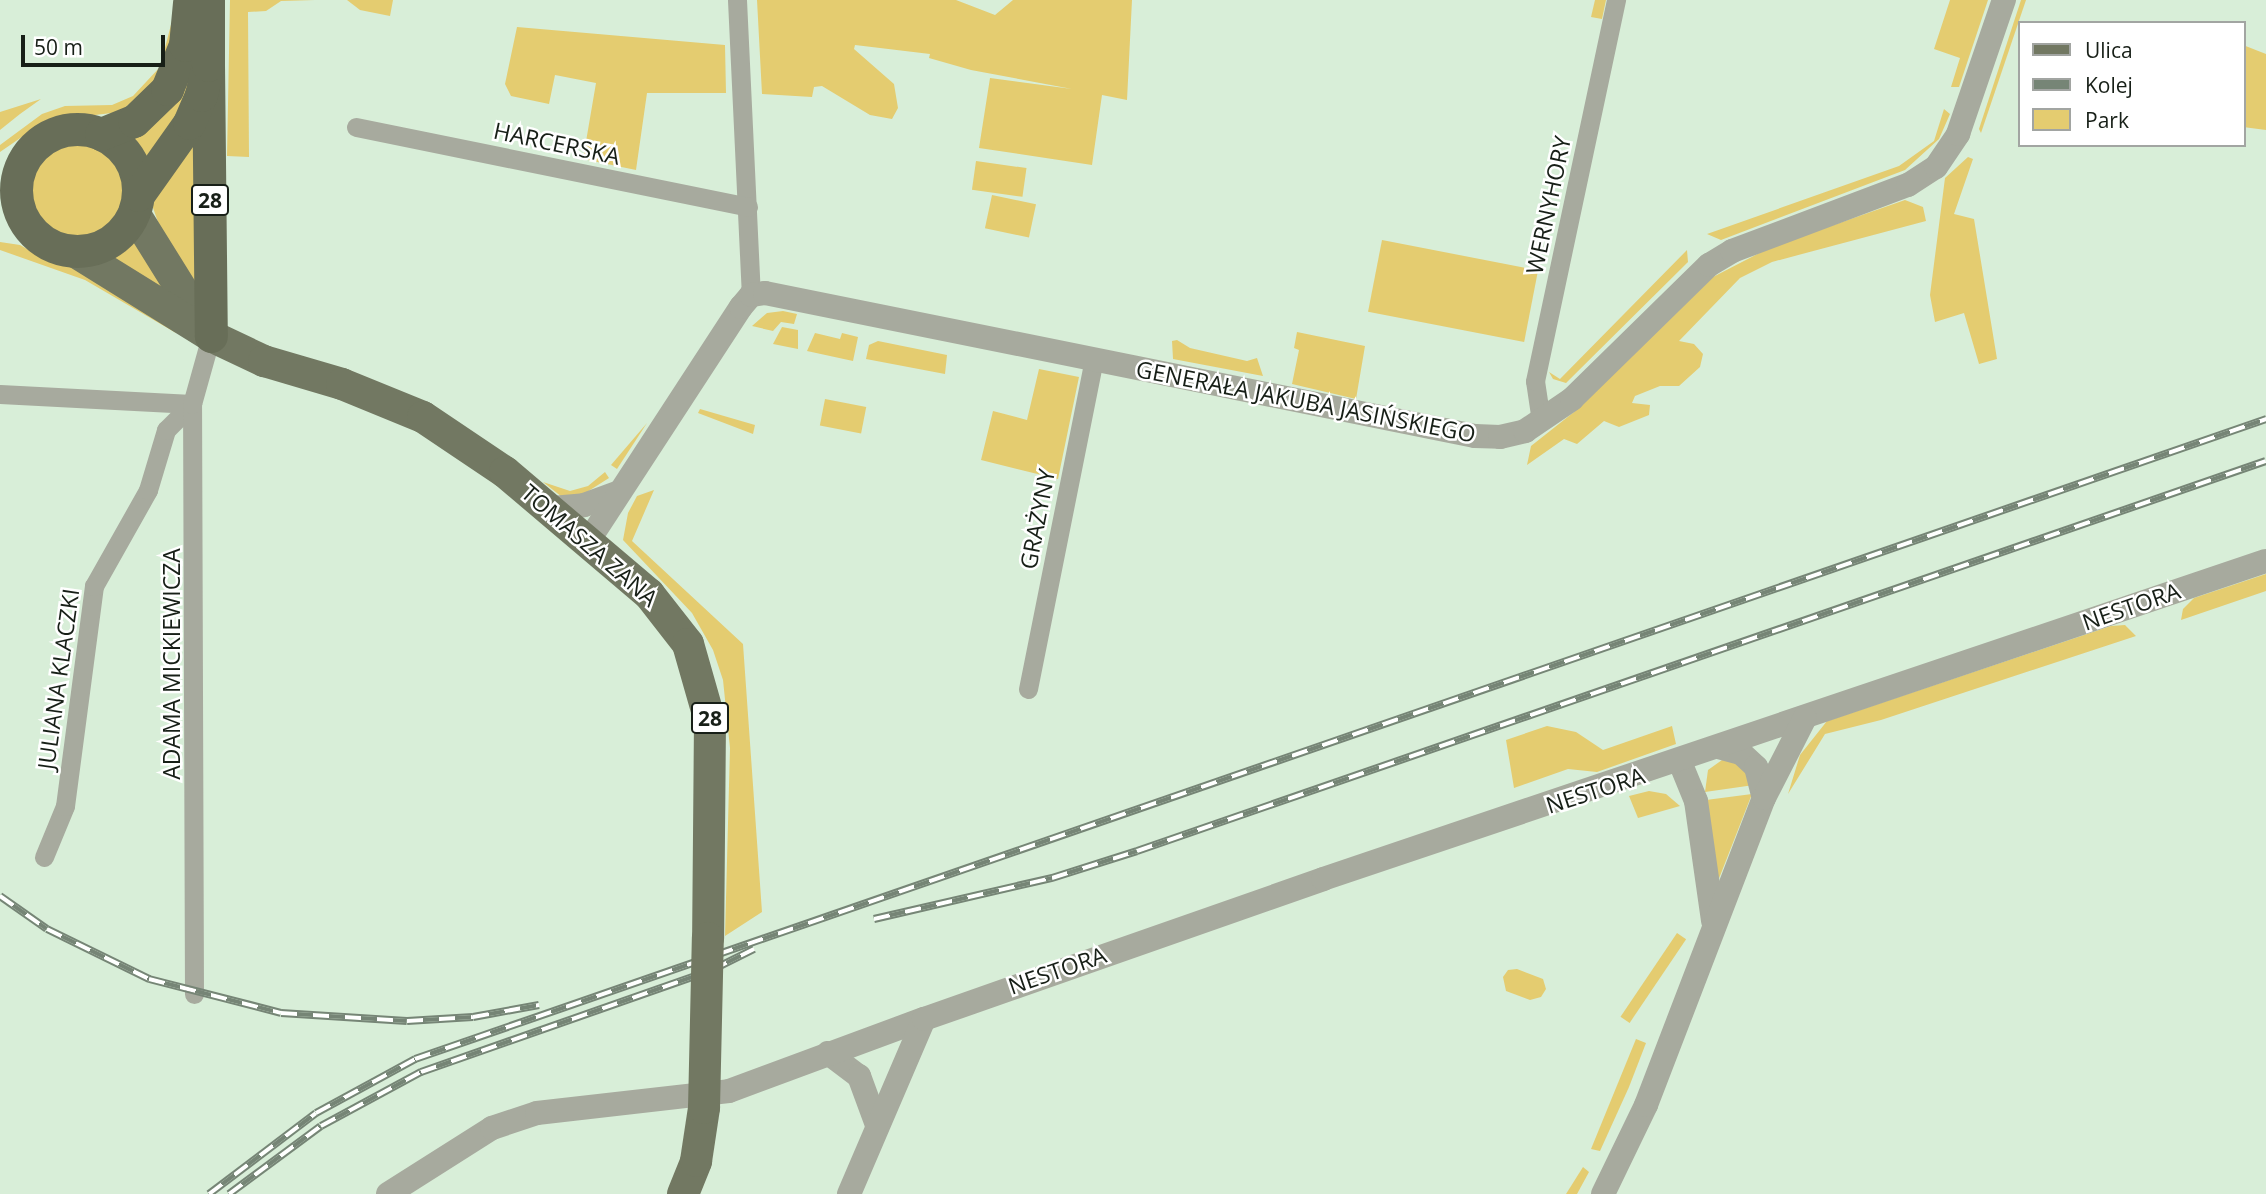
<!DOCTYPE html>
<html>
<head>
<meta charset="utf-8">
<style>
	body { margin:0 }
	#map { position:relative; width:2266px; height:1194px; overflow:hidden; background:#d8eed8; font-family:"Open Sans",sans-serif }
	div>[style] { position:absolute }
	.green>* { inset:0; background:#e4cc70; transform-origin:0 0 }
	.round { border-radius:50% }
	.minor>* { height:19px; margin:-9.5px; padding:0 9.5px; transform-origin:9.5px; border-radius:9.5px; background:#a7aa9e }
	.tertiary>* { height:24px; margin:-12px; padding:0 12px; transform-origin:12px; border-radius:12px; background:#a7aa9e }
	.primary>* { height:32px; margin:-16px; padding:0 16px; transform-origin:16px; border-radius:16px; background:#727862 }
	.trunk>* { height:33px; margin:-16.5px; padding:0 16.5px; transform-origin:16.5px; border-radius:16.5px; background:#686e58 }
	.trunk>.ring { margin:-16.5px; padding:0; box-sizing:content-box; background:none; border:33px solid #686e58; border-radius:50% }
	.rail>* { height:8px; margin-top:-4px; transform-origin:0; background:repeating-linear-gradient(90deg,#fff 0 16px,#768576 0 32px); box-sizing:border-box; border-block:2px solid #768576 }
	.primary-bridge>* { height:32px; margin:-16px; padding:0 16px; transform-origin:16px; border-radius:16px; background:#727862 }
	span { translate:-50% -50%; white-space:nowrap; text-align:center; line-height:1.15; -webkit-text-stroke:5px #fff; paint-order:stroke }
	.shield-label span { padding:2px 5px; background:#fff; border:2px solid; border-radius:5px; -webkit-text-stroke-width:0 }
	.shield-label { font-size:21px; color:#171f17; font-weight:700 }
	.street-label { font-size:23px; color:#171f17 }
	.legend { position:absolute; left:2018px; top:21px; width:228px; height:126px; box-sizing:border-box; background:#fff; border:2px solid #a2a5a2; margin:0; padding:9px 12px; list-style:none; font-size:21px; color:#171f17 }
	.legend li { display:flex; align-items:center; gap:14px; height:35px }
	.legend b { width:35px; border:2px solid #a2a5a2 }
	.scale { position:absolute; left:21px; top:35px; width:144px; height:32px; box-sizing:border-box; border:4px solid #171f17; border-top:0; padding-left:9px; font-size:21px; line-height:24px; white-space:nowrap; color:#171f17; -webkit-text-stroke:5px #fff; paint-order:stroke }
</style>
</head>
<body>
<div id="map">
	<div class="green">
		<div style="clip-path:polygon(230px 0,315px 0,281px 1px,266px 11px,248px 12px,249px 157px,227px 156px)"></div>
		<div style="clip-path:polygon(347px 0,393px 0,390px 16px,360px 10px)"></div>
		<div style="clip-path:polygon(757px 0,956px 0,995px 15px,1013px 0,1132px 0,1127px 100px,1102px 95px,1092px 165px,979px 148px,990px 78px,1072px 89px,971px 70px,929px 58px,930px 54px,855px 45px,854px 49px,894px 84px,898px 108px,892px 119px,870px 115px,822px 86px,814px 87px,812px 97px,762px 94px)"></div>
		<div style="clip-path:polygon(1595px 0,1606px 0,1602px 19px,1591px 17px)"></div>
		<div style="clip-path:polygon(1950px 0,1988px 0,1959px 87px,1951px 87px,1960px 58px,1934px 49px)"></div>
		<div style="clip-path:polygon(2021px 0,2026px 0,1981px 133px,1979px 129px)"></div>
		<div style="clip-path:polygon(173px 17px,177px 18px,162px 77px,120px 112px,45px 121px,0 152px,0 145px,42px 114px,65px 106px,112px 105px,133px 96px,160px 67px)"></div>
		<div style="clip-path:polygon(517px 27px,725px 45px,726px 93px,647px 93px,636px 170px,583px 159px,596px 83px,555px 75px,549px 104px,511px 96px,505px 84px)"></div>
		<div style="clip-path:polygon(2243px 45px,2266px 54px,2266px 130px,2243px 127px)"></div>
		<div style="clip-path:polygon(196px 53px,186px 103px,149px 164px,133px 139px)"></div>
		<div style="clip-path:polygon(41px 99px,20px 114px,0 130px,0 112px)"></div>
		<div style="clip-path:polygon(1944px 109px,1950px 114px,1939px 139px,1905px 170px,1721px 240px,1707px 234px,1899px 166px,1934px 141px)"></div>
		<div style="clip-path:polygon(199px 126px,197px 285px,164px 239px,152px 205px)"></div>
		<div class="round" style="left:30px;top:143px;width:94px;height:94px"></div>
		<div style="clip-path:polygon(1968px 157px,1973px 159px,1954px 214px,1974px 219px,1997px 359px,1979px 364px,1964px 313px,1935px 322px,1930px 295px,1945px 178px)"></div>
		<div style="left:976px;top:161px;width:51px;height:29px;rotate:8deg"></div>
		<div style="left:992px;top:195px;width:45px;height:34px;rotate:12deg"></div>
		<div style="clip-path:polygon(1905px 200px,1923px 207px,1926px 221px,1772px 262px,1740px 278px,1679px 341px,1694px 344px,1703px 354px,1700px 367px,1679px 386px,1660px 386px,1635px 396px,1632px 403px,1650px 405px,1649px 415px,1619px 427px,1604px 421px,1577px 444px,1564px 439px,1527px 465px,1531px 446px,1574px 412px,1713px 277px,1771px 247px)"></div>
		<div style="clip-path:polygon(138px 233px,185px 306px,105px 260px)"></div>
		<div style="left:1382px;top:240px;width:159px;height:73px;rotate:11deg"></div>
		<div style="clip-path:polygon(0 242px,20px 245px,52px 263px,71px 265px,169px 320px,176px 333px,85px 280px,0 250px)"></div>
		<div style="clip-path:polygon(1687px 250px,1688px 262px,1566px 383px,1553px 379px,1549px 372px,1560px 379px)"></div>
		<div style="clip-path:polygon(783px 311px,797px 314px,794px 324px,781px 322px,773px 331px,752px 326px,767px 313px)"></div>
		<div style="clip-path:polygon(782px 327px,798px 330px,798px 349px,773px 344px)"></div>
		<div style="clip-path:polygon(1297px 332px,1365px 346px,1356px 399px,1292px 384px,1299px 350px,1294px 348px)"></div>
		<div style="clip-path:polygon(815px 333px,840px 339px,842px 333px,858px 337px,853px 361px,807px 351px)"></div>
		<div style="clip-path:polygon(1177px 340px,1190px 348px,1247px 361px,1257px 358px,1263px 376px,1173px 359px,1172px 341px)"></div>
		<div style="clip-path:polygon(878px 341px,947px 355px,945px 374px,866px 359px,869px 345px)"></div>
		<div style="clip-path:polygon(1039px 369px,1079px 377px,1058px 479px,981px 460px,993px 411px,1027px 420px)"></div>
		<div style="left:825px;top:399px;width:42px;height:27px;rotate:11deg"></div>
		<div style="clip-path:polygon(700px 409px,755px 425px,753px 434px,698px 413px)"></div>
		<div style="clip-path:polygon(647px 423px,617px 469px,611px 465px)"></div>
		<div style="clip-path:polygon(605px 472px,609px 478px,579px 497px,562px 497px,543px 482px,570px 491px,588px 486px)"></div>
		<div style="clip-path:polygon(654px 490px,632px 541px,743px 644px,762px 912px,725px 936px,730px 748px,723px 680px,713px 650px,692px 613px,623px 540px,628px 513px,637px 496px)"></div>
		<div style="clip-path:polygon(2266px 574px,2266px 591px,2181px 620px,2183px 609px,2194px 598px)"></div>
		<div style="clip-path:polygon(2125px 625px,2136px 636px,1881px 720px,1825px 734px,1788px 794px,1800px 755px,1827px 721px,2111px 626px)"></div>
		<div style="clip-path:polygon(1547px 726px,1576px 732px,1603px 750px,1672px 726px,1676px 744px,1597px 772px,1568px 769px,1514px 788px,1506px 740px)"></div>
		<div style="clip-path:polygon(1722px 760px,1738px 761px,1754px 785px,1705px 792px,1708px 770px)"></div>
		<div style="clip-path:polygon(1649px 791px,1666px 794px,1680px 806px,1638px 818px,1629px 796px)"></div>
		<div style="clip-path:polygon(1752px 794px,1718px 881px,1706px 800px)"></div>
		<div style="left:1677px;top:933px;width:11px;height:101px;rotate:34deg"></div>
		<div style="clip-path:polygon(1517px 969px,1543px 979px,1546px 989px,1541px 997px,1530px 1000px,1506px 991px,1503px 977px,1508px 970px)"></div>
		<div style="clip-path:polygon(1636px 1039px,1646px 1043px,1629px 1087px,1600px 1151px,1591px 1149px)"></div>
		<div style="clip-path:polygon(1583px 1167px,1589px 1172px,1577px 1194px,1566px 1194px)"></div>
	</div>
	<div class="minor">
		<div style="left:737px;top:0;width:295px;rotate:87.3deg"></div>
		<div style="left:356px;top:127px;width:400px;rotate:11.5deg"></div>
		<div style="left:0;top:394px;width:192px;rotate:3deg"></div>
		<div style="left:1541px;top:421px;width:40px;rotate:-98.5deg"></div>
		<div style="left:1535px;top:381px;width:390px;rotate:-78deg"></div>
		<div style="left:1028px;top:689px;width:338px;rotate:-78.7deg"></div>
		<div style="left:44px;top:857px;width:55px;rotate:-67.6deg"></div>
		<div style="left:65px;top:806px;width:222px;rotate:-82.5deg"></div>
		<div style="left:94px;top:586px;width:110px;rotate:-60.6deg"></div>
		<div style="left:148px;top:490px;width:63px;rotate:-73.3deg"></div>
		<div style="left:166px;top:430px;width:37px;rotate:-45deg"></div>
		<div style="left:194px;top:994px;width:590px;rotate:-90.19deg"></div>
		<div style="left:192px;top:404px;width:71px;rotate:-74.4deg"></div>
	</div>
	<div class="tertiary">
		<div style="left:552px;top:508px;width:32px;rotate:-5deg"></div>
		<div style="left:584px;top:505px;width:37px;rotate:-20deg"></div>
		<div style="left:589px;top:540px;width:278px;rotate:-56.9deg"></div>
		<div style="left:741px;top:307px;width:16px;rotate:-50deg"></div>
		<div style="left:751px;top:295px;width:14px;rotate:-8deg"></div>
		<div style="left:765px;top:293px;width:724px;rotate:11.39deg"></div>
		<div style="left:1475px;top:436px;width:25px;rotate:2deg"></div>
		<div style="left:1500px;top:437px;width:26px;rotate:-13deg"></div>
		<div style="left:1525px;top:431px;width:57px;rotate:-34.2deg"></div>
		<div style="left:1572px;top:399px;width:192px;rotate:-44.4deg"></div>
		<div style="left:1709px;top:265px;width:27px;rotate:-31deg"></div>
		<div style="left:1732px;top:251px;width:188px;rotate:-20.6deg"></div>
		<div style="left:1908px;top:185px;width:33px;rotate:-33deg"></div>
		<div style="left:1936px;top:167px;width:40px;rotate:-56deg"></div>
		<div style="left:1958px;top:134px;width:142px;rotate:-71.1deg"></div>
		<div style="left:1718px;top:747px;width:24px;rotate:15deg"></div>
		<div style="left:1741px;top:753px;width:21px;rotate:43deg"></div>
		<div style="left:1756px;top:767px;width:32px;rotate:76deg"></div>
		<div style="left:1680px;top:762px;width:42px;rotate:67.7deg"></div>
		<div style="left:1696px;top:801px;width:121px;rotate:81.9deg"></div>
		<div style="left:828px;top:1053px;width:39px;rotate:37deg"></div>
		<div style="left:859px;top:1076px;width:52px;rotate:69.8deg"></div>
		<div style="left:388px;top:1194px;width:123px;rotate:-32.4deg"></div>
		<div style="left:492px;top:1128px;width:47px;rotate:-18.4deg"></div>
		<div style="left:537px;top:1113px;width:193px;rotate:-6.5deg"></div>
		<div style="left:729px;top:1091px;width:208px;rotate:-20.3deg"></div>
		<div style="left:849px;top:1194px;width:190px;rotate:-66.8deg"></div>
		<div style="left:924px;top:1019px;width:423px;rotate:-19.3deg"></div>
		<div style="left:1323px;top:879px;width:995px;rotate:-18.64deg"></div>
		<div style="left:1603px;top:1194px;width:99px;rotate:-64.2deg"></div>
		<div style="left:1646px;top:1105px;width:329px;rotate:-69deg"></div>
		<div style="left:1764px;top:798px;width:90px;rotate:-62.9deg"></div>
	</div>
	<div class="primary">
		<div style="left:134px;top:213px;width:140px;rotate:58.1deg"></div>
		<div style="left:74px;top:251px;width:161px;rotate:31.8deg"></div>
		<div style="left:211px;top:336px;width:59px;rotate:25.3deg"></div>
		<div style="left:264px;top:361px;width:81px;rotate:16.4deg"></div>
		<div style="left:342px;top:384px;width:87px;rotate:22.2deg"></div>
		<div style="left:423px;top:417px;width:99px;rotate:33.9deg"></div>
		<div style="left:505px;top:472px;width:189px;rotate:40.3deg"></div>
		<div style="left:649px;top:594px;width:63px;rotate:52deg"></div>
		<div style="left:688px;top:644px;width:80px;rotate:74.1deg"></div>
		<div style="left:710px;top:721px;width:217px;rotate:90.5deg"></div>
		<div style="left:683px;top:1194px;width:35px;rotate:-68deg"></div>
		<div style="left:696px;top:1161px;width:54px;rotate:-81.4deg"></div>
	</div>
	<div class="trunk">
		<div style="left:208px;top:65px;width:271px;rotate:89.4deg"></div>
		<div class="ring" style="left:16px;top:129px;width:89px;height:89px"></div>
		<div style="left:101px;top:134px;width:35px;rotate:-22deg"></div>
		<div style="left:134px;top:121px;width:46px;rotate:-44.1deg"></div>
		<div style="left:167px;top:89px;width:48px;rotate:-67.8deg"></div>
		<div style="left:185px;top:45px;width:42px;rotate:-84.6deg"></div>
		<div style="left:138px;top:195px;width:88px;rotate:-54.7deg"></div>
		<div style="left:189px;top:123px;width:30px;rotate:-67deg"></div>
		<div style="left:201px;top:95px;width:31px;rotate:-77deg"></div>
		<div style="left:208px;top:65px;width:65px;rotate:-90deg"></div>
	</div>
	<div class="rail">
		<div style="left:0;top:896px;width:57px;rotate:35.1deg"></div>
		<div style="left:47px;top:929px;width:114px;rotate:26.1deg"></div>
		<div style="left:149px;top:979px;width:136px;rotate:14.4deg"></div>
		<div style="left:281px;top:1013px;width:126px;rotate:3.6deg"></div>
		<div style="left:407px;top:1021px;width:66px;rotate:-3.5deg"></div>
		<div style="left:473px;top:1017px;width:67px;rotate:-10.3deg"></div>
		<div style="left:874px;top:919px;width:183px;rotate:-13deg"></div>
		<div style="left:1052px;top:878px;width:89px;rotate:-17.6deg"></div>
		<div style="left:1137px;top:851px;width:1194px;rotate:-19.06deg"></div>
		<div style="left:209px;top:1194px;width:134px;rotate:-37.1deg"></div>
		<div style="left:316px;top:1113px;width:113px;rotate:-28.6deg"></div>
		<div style="left:415px;top:1059px;width:1959px;rotate:-19.07deg"></div>
		<div style="left:229px;top:1194px;width:114px;rotate:-36.5deg"></div>
		<div style="left:321px;top:1126px;width:114px;rotate:-28.4deg"></div>
		<div style="left:421px;top:1072px;width:308px;rotate:-19.3deg"></div>
		<div style="left:712px;top:970px;width:47px;rotate:-26.6deg"></div>
	</div>
	<div class="primary-bridge">
		<div style="left:704px;top:1108px;width:170px;rotate:-88.7deg"></div>
	</div>
	<div class="shield-label">
		<span style="left:210px;top:200px">28</span>
		<span style="left:710px;top:718px">28</span>
	</div>
	<div class="street-label">
		<span style="left:557px;top:143px;rotate:12deg">HARCERSKA</span>
		<span style="left:1548px;top:205px;rotate:-78deg">WERNYHORY</span>
		<span style="left:1306px;top:401px;rotate:11deg">GENERAŁA JAKUBA JASIŃSKIEGO</span>
		<span style="left:1037px;top:519px;rotate:-79deg">GRAŻYNY</span>
		<span style="left:590px;top:545px;rotate:41deg">TOMASZA ZANA</span>
		<span style="left:2131px;top:606px;rotate:-19deg">NESTORA</span>
		<span style="left:171px;top:664px;rotate:-90deg">ADAMA MICKIEWICZA</span>
		<span style="left:58px;top:679px;rotate:-82deg">JULIANA KLACZKI</span>
		<span style="left:1595px;top:790px;rotate:-18deg">NESTORA</span>
		<span style="left:1057px;top:970px;rotate:-19deg">NESTORA</span>
	</div>
	<ul class="legend">
	<li><b style="height:9px;background:#727862"></b>Ulica</li>
	<li><b style="height:9px;background:#768576"></b>Kolej</li>
	<li><b style="height:19px;background:#e4cc70"></b>Park</li>
	</ul>
	<div class="scale">50 m</div>
</div>
</body>
</html>
